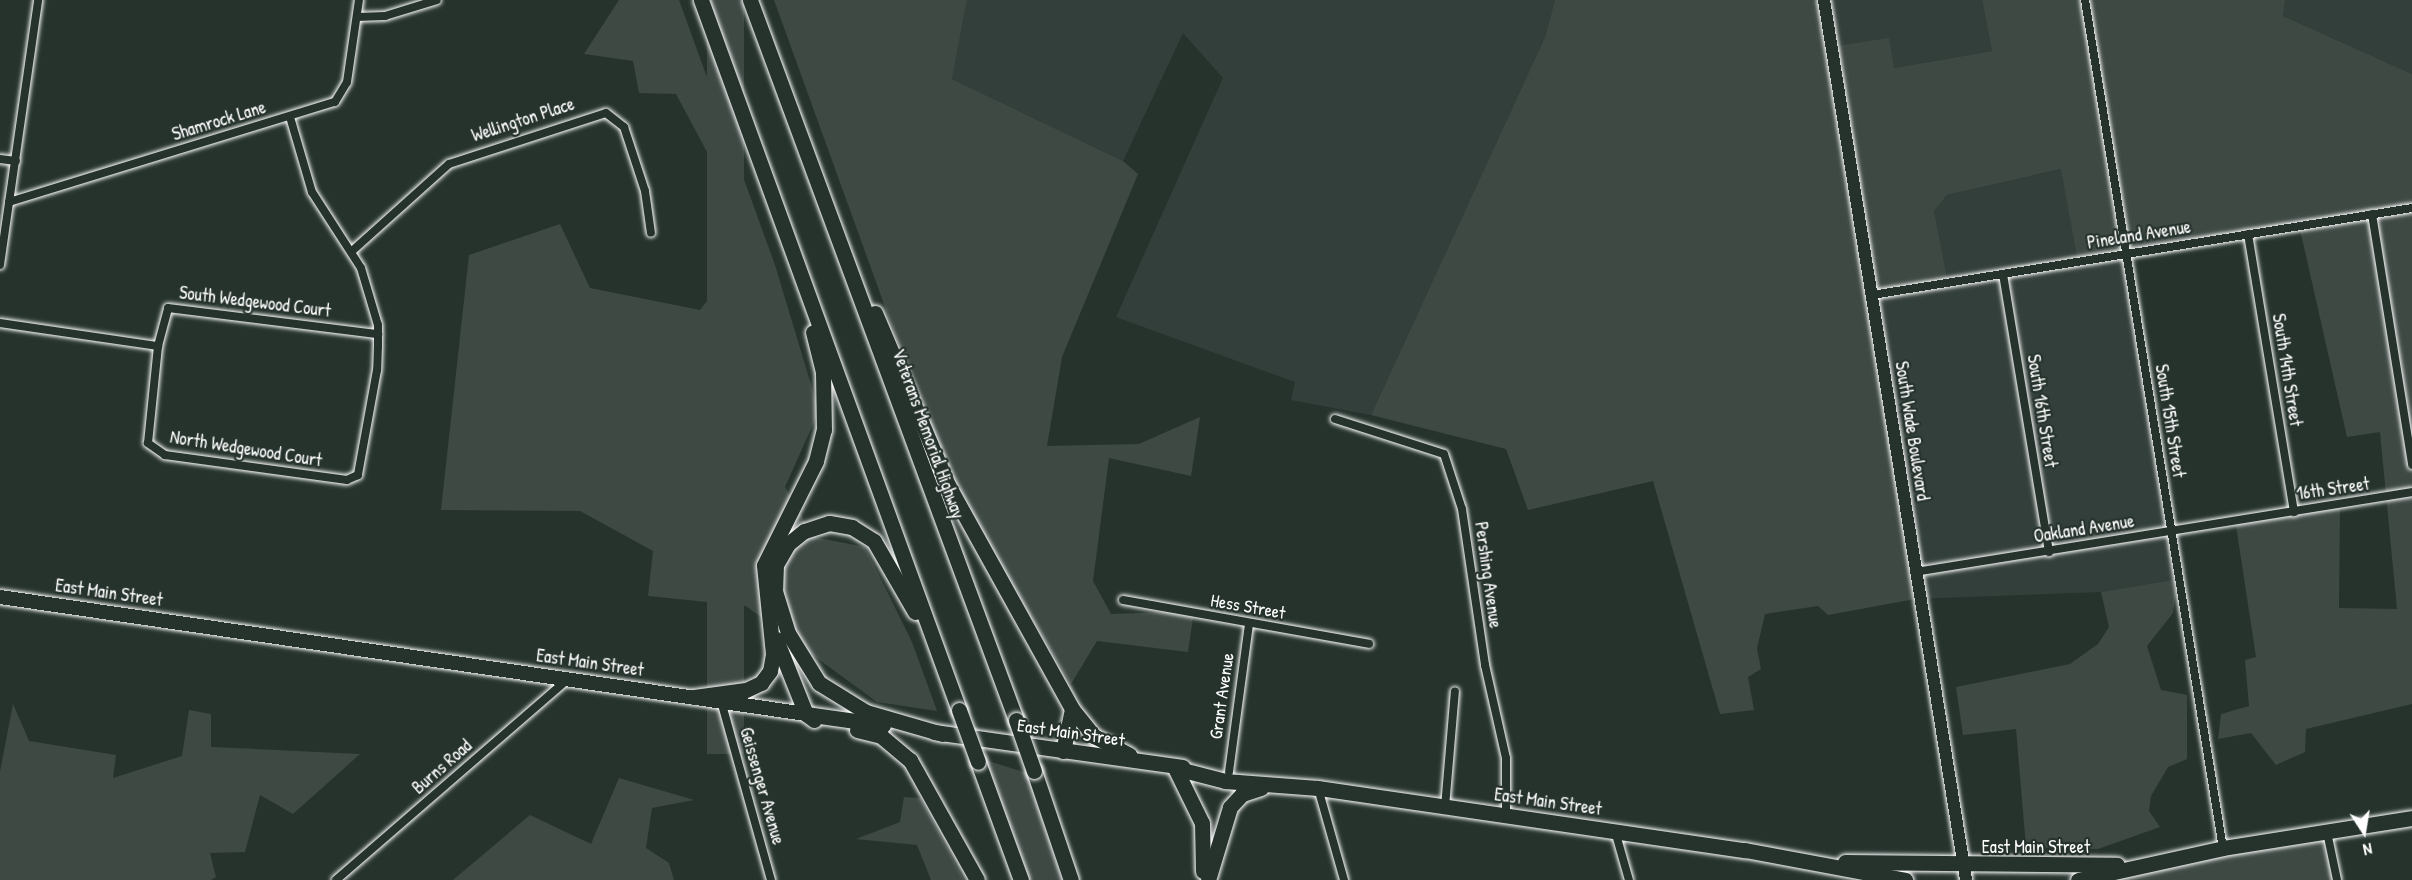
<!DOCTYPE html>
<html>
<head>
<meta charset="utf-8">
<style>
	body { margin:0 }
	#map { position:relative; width:2412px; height:880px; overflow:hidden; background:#26332d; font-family:"Patrick Hand",sans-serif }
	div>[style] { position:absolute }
	.built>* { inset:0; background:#333f3a }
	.green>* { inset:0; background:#3e4944; transform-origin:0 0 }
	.roads { filter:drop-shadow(0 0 2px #fff) drop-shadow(0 0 2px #fff) }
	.street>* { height:8px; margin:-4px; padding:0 4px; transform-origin:4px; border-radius:4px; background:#26332d }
	.secondary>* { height:12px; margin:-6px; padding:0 6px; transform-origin:6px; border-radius:6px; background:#26332d }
	.primary>* { height:14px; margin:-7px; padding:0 7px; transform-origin:7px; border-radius:7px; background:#26332d }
	.highway>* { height:15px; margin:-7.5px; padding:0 7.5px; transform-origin:7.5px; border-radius:7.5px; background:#26332d }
	.bridges { filter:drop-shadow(0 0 2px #fff) drop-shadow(0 0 2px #fff) }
	.highway-bridge>* { height:15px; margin:-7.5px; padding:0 7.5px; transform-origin:7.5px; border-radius:7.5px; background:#26332d }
	span { translate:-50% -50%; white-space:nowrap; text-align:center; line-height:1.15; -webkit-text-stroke:4.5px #26332d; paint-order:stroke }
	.street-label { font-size:18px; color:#fff }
	.north { position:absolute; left:2334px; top:802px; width:60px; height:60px; -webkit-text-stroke:4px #26332d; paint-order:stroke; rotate:168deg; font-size:16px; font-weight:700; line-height:24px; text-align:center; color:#fff }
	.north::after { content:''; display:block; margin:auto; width:21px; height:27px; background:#fff; clip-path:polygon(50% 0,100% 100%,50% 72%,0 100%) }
</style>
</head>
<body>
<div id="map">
	<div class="built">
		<div style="clip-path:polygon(967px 0,1555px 0,1545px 37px,1371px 415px,1291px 400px,1295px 382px,1116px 317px,1223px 78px,1183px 33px,1123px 161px,952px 79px)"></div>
		<div style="clip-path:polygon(1822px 0,1982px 0,1992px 51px,1894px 68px,1830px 48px)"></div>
		<div style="clip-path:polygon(2285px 0,2412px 0,2412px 74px,2283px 16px)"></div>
		<div style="clip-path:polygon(2062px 169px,2078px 261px,2125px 254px,2178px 579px,2101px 592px,1915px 599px,1869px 297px,1948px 282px,1934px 211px,1947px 195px)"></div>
	</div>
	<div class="green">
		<div style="clip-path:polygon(619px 0,679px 0,775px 265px,819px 411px,785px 487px,814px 537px,865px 547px,912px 642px,937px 711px,877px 702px,746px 606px,648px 596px,653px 551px,580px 511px,441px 510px,469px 255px,560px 224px,590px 288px,700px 310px,740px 259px,707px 152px,676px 94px,639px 93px,633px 61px,584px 54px)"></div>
		<div style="left:707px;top:0;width:37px;height:754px"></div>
		<div style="clip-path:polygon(774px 0,967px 0,952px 79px,1123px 161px,1138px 174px,1062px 357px,1047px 446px,1139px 444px,1200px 417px,1191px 476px,1109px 458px,1093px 581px,1111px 614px,1194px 611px,1188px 652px,1097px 641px,1071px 684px,944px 470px)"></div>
		<div style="clip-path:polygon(1555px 0,1822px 0,1830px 47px,1889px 38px,1894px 68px,1992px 51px,1982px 0,2285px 0,2283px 16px,2412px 74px,2412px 704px,2306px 729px,2305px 752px,2276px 765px,2251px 733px,2218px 739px,2221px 714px,2249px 706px,2245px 660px,2256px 657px,2235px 519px,2340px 502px,2339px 608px,2397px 609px,2380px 432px,2347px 437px,2299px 225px,2078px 262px,2061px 169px,1947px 195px,1934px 211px,1948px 282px,1869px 297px,1915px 599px,1828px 615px,1818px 606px,1765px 614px,1757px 648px,1761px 669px,1748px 677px,1754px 710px,1720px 714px,1653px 481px,1528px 510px,1506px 449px,1371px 415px,1545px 37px)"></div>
		<div style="clip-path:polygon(2178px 579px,2173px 613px,2147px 646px,2161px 690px,2187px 695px,2187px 759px,2168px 767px,2151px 796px,2149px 811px,2160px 827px,2098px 849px,2026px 847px,2016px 729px,1963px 735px,1956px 687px,2070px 664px,2098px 644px,2109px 627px,2101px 592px)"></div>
		<div style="clip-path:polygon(13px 704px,29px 741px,116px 755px,113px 778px,182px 756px,189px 710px,211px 714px,211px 747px,360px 754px,293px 814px,260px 795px,245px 852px,210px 853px,216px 877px,211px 880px,0 880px,0 772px)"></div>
		<div style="clip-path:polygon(985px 760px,1027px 773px,1062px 880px,1029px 880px)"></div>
		<div style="clip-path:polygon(619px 778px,694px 800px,652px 808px,646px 848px,669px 863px,674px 880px,453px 880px,530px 815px,591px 844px)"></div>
		<div style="clip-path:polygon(904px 797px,920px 798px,964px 880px,931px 880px,917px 845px,856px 839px,900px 822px)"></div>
		<div style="clip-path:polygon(2327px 832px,2337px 880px,2084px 880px)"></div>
	</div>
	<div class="roads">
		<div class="street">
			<div style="left:2085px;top:0;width:859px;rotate:80.76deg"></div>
			<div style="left:357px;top:17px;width:28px;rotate:-2deg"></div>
			<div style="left:385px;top:16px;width:54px;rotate:-17.1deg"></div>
			<div style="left:290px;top:117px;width:78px;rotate:73.7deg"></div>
			<div style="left:312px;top:192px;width:90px;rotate:57.2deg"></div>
			<div style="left:361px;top:268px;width:59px;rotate:73.4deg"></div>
			<div style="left:378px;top:325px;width:21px;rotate:90deg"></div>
			<div style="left:378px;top:346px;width:24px;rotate:92deg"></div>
			<div style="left:377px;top:370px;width:107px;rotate:100.3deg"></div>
			<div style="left:358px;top:475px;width:12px;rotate:156deg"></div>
			<div style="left:347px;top:480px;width:184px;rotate:-172.2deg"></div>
			<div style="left:165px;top:455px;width:21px;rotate:-145deg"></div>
			<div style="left:148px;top:443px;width:98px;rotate:-84.1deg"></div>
			<div style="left:158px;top:346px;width:39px;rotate:-75deg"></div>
			<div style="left:168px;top:308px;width:212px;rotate:7.1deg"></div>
			<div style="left:0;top:159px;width:16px;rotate:7deg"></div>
			<div style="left:9px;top:202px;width:341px;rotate:-17.1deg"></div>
			<div style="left:335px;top:102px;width:23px;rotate:-59deg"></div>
			<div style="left:347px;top:82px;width:83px;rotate:-81.7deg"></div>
			<div style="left:2372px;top:214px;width:254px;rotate:80.9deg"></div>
			<div style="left:2248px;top:234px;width:282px;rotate:80.6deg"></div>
			<div style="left:352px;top:251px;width:130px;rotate:-41.9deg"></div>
			<div style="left:449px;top:164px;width:165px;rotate:-18deg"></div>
			<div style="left:606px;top:113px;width:23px;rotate:38deg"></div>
			<div style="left:624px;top:127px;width:67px;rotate:71.8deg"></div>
			<div style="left:645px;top:191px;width:42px;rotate:81.9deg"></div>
			<div style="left:0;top:265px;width:268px;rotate:-81.8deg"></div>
			<div style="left:2003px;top:274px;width:282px;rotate:80.6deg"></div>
			<div style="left:1872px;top:295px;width:547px;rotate:-9.15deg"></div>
			<div style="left:0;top:323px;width:160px;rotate:8.3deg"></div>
			<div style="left:1335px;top:419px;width:114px;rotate:17.8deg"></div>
			<div style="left:1444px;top:454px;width:58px;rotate:71.9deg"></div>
			<div style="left:1462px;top:509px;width:158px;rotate:81.6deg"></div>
			<div style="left:1485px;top:665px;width:95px;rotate:77.3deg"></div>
			<div style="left:1506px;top:758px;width:57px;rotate:90deg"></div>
			<div style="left:1915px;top:572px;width:503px;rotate:-9.14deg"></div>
			<div style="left:1123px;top:600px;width:250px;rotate:10.1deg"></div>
			<div style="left:721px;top:701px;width:186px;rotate:74.4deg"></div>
			<div style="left:1229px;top:772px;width:148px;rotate:-82.3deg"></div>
			<div style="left:1318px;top:788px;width:96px;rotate:74.2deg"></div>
			<div style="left:1445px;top:807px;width:116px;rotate:-85.1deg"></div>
			<div style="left:1615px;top:831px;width:51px;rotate:74.1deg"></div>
			<div style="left:2327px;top:832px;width:49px;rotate:78.2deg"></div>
			<div style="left:336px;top:880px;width:307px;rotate:-40.9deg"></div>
		</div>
		<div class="secondary">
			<div style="left:1824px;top:0;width:891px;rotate:80.83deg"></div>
		</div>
		<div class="primary">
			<div style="left:0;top:597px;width:814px;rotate:8.26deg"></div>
		</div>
		<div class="highway">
			<div style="left:701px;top:0;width:755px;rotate:70.03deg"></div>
			<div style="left:750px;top:0;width:768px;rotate:69.72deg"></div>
			<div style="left:875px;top:313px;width:187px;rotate:67deg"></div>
			<div style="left:948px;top:485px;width:256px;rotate:61deg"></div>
			<div style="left:1072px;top:709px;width:43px;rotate:102.1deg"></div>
			<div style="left:915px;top:612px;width:82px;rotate:-120deg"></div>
			<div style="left:874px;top:541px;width:26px;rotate:-148deg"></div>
			<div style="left:852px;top:527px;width:23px;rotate:-170deg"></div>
			<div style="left:829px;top:523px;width:26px;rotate:162deg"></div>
			<div style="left:804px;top:531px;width:21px;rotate:141deg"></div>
			<div style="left:788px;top:544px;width:24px;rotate:120deg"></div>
			<div style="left:776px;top:565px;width:26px;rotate:92deg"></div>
			<div style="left:775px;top:591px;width:44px;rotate:72.8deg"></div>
			<div style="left:788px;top:633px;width:59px;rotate:58.2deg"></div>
			<div style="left:819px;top:683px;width:55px;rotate:31.7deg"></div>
			<div style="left:866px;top:712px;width:79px;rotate:16.1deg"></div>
			<div style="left:776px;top:639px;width:81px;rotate:68.2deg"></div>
			<div style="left:806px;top:714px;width:10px;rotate:37deg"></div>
			<div style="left:694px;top:697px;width:52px;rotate:-7.7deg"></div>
			<div style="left:746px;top:690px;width:17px;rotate:-25deg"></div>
			<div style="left:761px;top:683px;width:15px;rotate:-53deg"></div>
			<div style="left:770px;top:671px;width:17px;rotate:-80deg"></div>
			<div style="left:773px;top:654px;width:89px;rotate:-95.8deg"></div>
			<div style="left:764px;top:565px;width:116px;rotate:-63.4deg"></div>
			<div style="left:816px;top:461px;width:32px;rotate:-76deg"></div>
			<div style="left:824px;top:430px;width:58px;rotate:-91deg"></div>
			<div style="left:823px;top:372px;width:41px;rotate:-104deg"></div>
			<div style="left:1072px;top:709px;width:35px;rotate:51deg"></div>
			<div style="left:1094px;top:736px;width:40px;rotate:28deg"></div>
			<div style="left:806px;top:714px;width:78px;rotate:8.1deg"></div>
			<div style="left:857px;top:730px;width:25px;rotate:14deg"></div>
			<div style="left:881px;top:736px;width:38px;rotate:40deg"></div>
			<div style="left:910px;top:760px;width:137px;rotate:60.8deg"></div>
			<div style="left:934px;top:732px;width:251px;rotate:8deg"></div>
			<div style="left:978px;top:762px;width:126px;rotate:70deg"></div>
			<div style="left:1175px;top:768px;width:52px;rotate:14.6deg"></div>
			<div style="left:1225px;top:781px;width:93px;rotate:4.3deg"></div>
			<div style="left:1318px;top:788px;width:431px;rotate:8.3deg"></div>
			<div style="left:1745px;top:850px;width:163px;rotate:10.6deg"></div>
			<div style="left:1175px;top:768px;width:61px;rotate:63.9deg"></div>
			<div style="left:1202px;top:823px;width:48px;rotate:88.8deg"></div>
			<div style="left:1034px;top:771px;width:115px;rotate:71.3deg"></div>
			<div style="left:1845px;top:862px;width:272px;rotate:0.6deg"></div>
			<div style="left:1208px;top:880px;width:76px;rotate:-73.2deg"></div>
			<div style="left:1230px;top:807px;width:18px;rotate:-47deg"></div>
			<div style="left:1242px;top:794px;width:20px;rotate:-18deg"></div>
			<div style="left:2078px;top:880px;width:148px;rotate:-12.4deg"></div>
			<div style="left:2223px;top:848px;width:191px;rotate:-9deg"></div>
		</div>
	</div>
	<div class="bridges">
		<div class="highway-bridge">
			<div style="left:959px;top:710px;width:55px;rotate:69.9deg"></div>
			<div style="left:1016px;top:720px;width:54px;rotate:70.6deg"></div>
		</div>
	</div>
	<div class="street-label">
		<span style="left:523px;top:120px;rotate:-18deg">Wellington Place</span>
		<span style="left:219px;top:121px;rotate:-17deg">Shamrock Lane</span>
		<span style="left:2139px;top:235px;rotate:-9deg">Pineland Avenue</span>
		<span style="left:255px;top:302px;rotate:7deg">South Wedgewood Court</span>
		<span style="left:2287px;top:370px;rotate:81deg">South 14th Street</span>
		<span style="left:2042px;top:411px;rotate:81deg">South 16th Street</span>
		<span style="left:2170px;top:421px;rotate:81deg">South 15th Street</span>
		<span style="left:1912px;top:431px;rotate:81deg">South Wade Boulevard</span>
		<span style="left:928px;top:434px;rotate:70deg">Veterans Memorial Highway</span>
		<span style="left:246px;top:449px;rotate:9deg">North Wedgewood Court</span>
		<span style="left:2333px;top:489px;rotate:-8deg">16th Street</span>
		<span style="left:2084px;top:529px;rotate:-9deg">Oakland Avenue</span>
		<span style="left:1488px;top:575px;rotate:82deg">Pershing Avenue</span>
		<span style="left:109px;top:593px;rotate:8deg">East Main Street</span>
		<span style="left:1248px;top:607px;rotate:10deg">Hess Street</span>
		<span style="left:590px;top:663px;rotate:8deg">East Main Street</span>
		<span style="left:1222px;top:696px;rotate:-82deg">Grant Avenue</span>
		<span style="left:1071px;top:733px;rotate:8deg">East Main Street</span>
		<span style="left:442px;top:767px;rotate:-41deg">Burns Road</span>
		<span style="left:762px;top:786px;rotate:74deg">Geissenger Avenue</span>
		<span style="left:1548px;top:802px;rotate:8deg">East Main Street</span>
		<span style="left:2036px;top:847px">East Main Street</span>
	</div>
	<div class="north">N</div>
</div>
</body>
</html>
